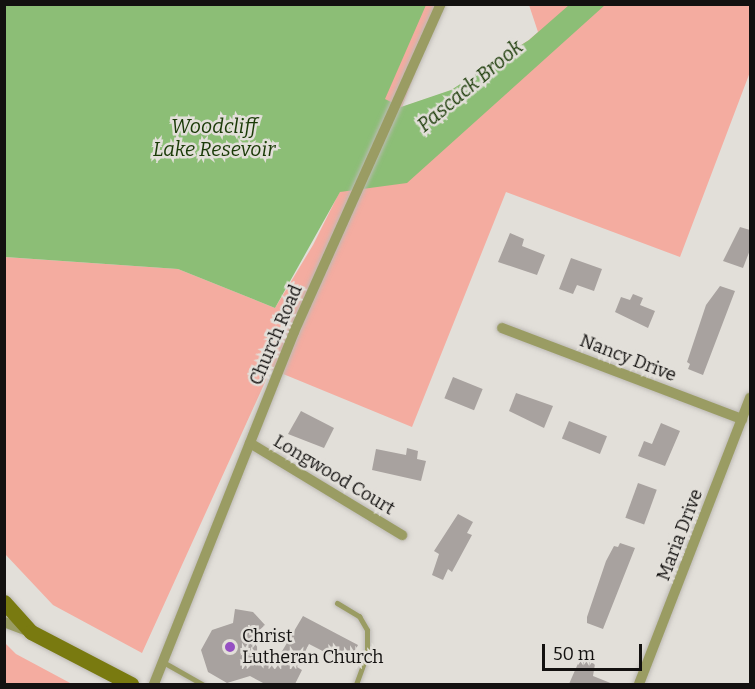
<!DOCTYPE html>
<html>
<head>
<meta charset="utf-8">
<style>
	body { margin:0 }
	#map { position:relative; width:755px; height:689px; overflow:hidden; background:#e2dfd9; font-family:Bitter,serif }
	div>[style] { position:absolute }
	.green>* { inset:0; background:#f4aca0 }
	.water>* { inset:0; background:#8cbe76 }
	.building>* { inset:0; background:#a8a29f; transform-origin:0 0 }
	.roads { filter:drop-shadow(0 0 2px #bdbab5) drop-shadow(0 0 2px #bdbab5) }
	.lane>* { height:5px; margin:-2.5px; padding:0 2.5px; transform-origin:2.5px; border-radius:2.5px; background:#9a9c63 }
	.street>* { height:10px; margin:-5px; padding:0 5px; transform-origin:5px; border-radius:5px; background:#9a9c63 }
	.secondary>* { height:15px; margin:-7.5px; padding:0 7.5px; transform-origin:7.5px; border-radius:7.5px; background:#797a10 }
	.dots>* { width:16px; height:16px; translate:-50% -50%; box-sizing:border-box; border:3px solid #e2dfd9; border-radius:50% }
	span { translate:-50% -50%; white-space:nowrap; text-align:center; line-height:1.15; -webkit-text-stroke:5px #e2dfd9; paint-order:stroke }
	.street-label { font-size:18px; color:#131110 }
	.poi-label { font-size:18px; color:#131110 }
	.left { translate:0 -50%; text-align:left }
	.water-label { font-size:20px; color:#1a3a07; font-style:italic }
	.frame { position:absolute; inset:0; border:6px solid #131110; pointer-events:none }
	.scale { position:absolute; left:542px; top:644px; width:100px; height:27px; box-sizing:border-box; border:3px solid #131110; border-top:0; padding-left:8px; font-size:18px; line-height:21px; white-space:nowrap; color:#131110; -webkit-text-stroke:4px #e2dfd9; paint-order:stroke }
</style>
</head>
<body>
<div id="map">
	<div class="green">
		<div style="clip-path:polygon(425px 5px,442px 5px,402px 107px,450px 91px,529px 40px,538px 32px,529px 5px,750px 5px,750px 72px,680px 257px,506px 192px,412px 427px,271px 369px,142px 653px,53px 605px,5px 554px,4px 257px,178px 269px,275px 308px,313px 245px,374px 123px)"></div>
		<div style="clip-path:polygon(4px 642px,16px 654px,72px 684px,5px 684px)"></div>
	</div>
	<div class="water">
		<div style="clip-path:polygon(4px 5px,426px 5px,385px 99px,401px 107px,451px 90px,529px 40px,569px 5px,605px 5px,407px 183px,340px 192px,275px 308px,178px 269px,5px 257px)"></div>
	</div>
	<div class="building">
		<div style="clip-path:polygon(740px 227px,750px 230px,750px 250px,743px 268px,723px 261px)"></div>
		<div style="clip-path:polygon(510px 233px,524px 239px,522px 246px,545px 255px,537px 275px,498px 262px)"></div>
		<div style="clip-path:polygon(571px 258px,602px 269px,594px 291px,577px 285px,573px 294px,559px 289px)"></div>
		<div style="clip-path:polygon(720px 286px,735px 291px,703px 375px,688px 369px,690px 364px,687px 362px,706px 305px)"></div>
		<div style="clip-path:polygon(633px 294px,643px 298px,640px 305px,655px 311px,648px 328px,615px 312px,621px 297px,630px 300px)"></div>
		<div style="left:453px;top:377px;width:32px;height:23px;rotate:22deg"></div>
		<div style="clip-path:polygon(516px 393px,553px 406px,544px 428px,509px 411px)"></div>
		<div style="clip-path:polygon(301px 411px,334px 428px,324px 448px,288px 434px)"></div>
		<div style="left:569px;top:421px;width:41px;height:19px;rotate:22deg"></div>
		<div style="clip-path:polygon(661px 423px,680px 431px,665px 466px,638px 456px,644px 441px,652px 444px)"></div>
		<div style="clip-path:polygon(407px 448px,418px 451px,417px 459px,426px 461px,421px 481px,372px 470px,376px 449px,406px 455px)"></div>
		<div style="left:638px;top:483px;width:20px;height:37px;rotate:20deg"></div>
		<div style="clip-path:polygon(458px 514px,473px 522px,467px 533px,472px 535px,452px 572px,448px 569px,443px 580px,432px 575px,439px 554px,434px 551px)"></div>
		<div style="clip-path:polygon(620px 543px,635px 548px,603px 629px,587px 623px,587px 617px,606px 561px,614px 546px,618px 547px)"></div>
		<div style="clip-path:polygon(235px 609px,253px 612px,265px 625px,254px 635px,261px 656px,275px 663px,303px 616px,358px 645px,348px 664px,309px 644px,297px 667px,302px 670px,295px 684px,265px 684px,250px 676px,227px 683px,208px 672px,201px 650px,212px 630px,233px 623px)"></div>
		<div style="clip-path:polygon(580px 659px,595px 664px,593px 676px,613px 684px,569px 684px)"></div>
	</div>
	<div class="roads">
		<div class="lane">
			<div style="left:337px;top:603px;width:26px;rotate:31deg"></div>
			<div style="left:359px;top:616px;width:16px;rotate:60deg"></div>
			<div style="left:367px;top:630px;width:24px;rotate:90deg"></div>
			<div style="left:367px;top:654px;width:32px;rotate:110deg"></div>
			<div style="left:163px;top:662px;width:45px;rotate:29.4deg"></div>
		</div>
		<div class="street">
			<div style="left:502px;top:328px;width:257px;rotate:20.8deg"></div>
			<div style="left:250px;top:443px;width:178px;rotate:31.2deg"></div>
			<div style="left:4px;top:622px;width:26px;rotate:21deg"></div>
			<div style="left:154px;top:684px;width:379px;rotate:-68.3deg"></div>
			<div style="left:294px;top:332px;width:359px;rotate:-65.9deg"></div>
			<div style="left:639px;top:684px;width:307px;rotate:-68.8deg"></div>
		</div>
		<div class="secondary">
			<div style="left:4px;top:602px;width:40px;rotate:48deg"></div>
			<div style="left:31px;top:632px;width:113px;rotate:27.5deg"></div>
		</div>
	</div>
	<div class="dots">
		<div style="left:230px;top:647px;background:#954fc2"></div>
	</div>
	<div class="street-label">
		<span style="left:276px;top:335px;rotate:-67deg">Church Road</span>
		<span style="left:628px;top:358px;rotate:21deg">Nancy Drive</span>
		<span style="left:334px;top:475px;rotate:31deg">Longwood Court</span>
		<span style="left:680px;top:535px;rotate:-69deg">Maria Drive</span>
	</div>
	<div class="poi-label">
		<span class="left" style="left:242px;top:647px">Christ<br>Lutheran Church</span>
	</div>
	<div class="water-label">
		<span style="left:470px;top:86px;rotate:-40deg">Pascack Brook</span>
		<span style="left:214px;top:138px">Woodcliff<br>Lake Resevoir</span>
	</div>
	<div class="frame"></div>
	<div class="scale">50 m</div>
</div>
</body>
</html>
